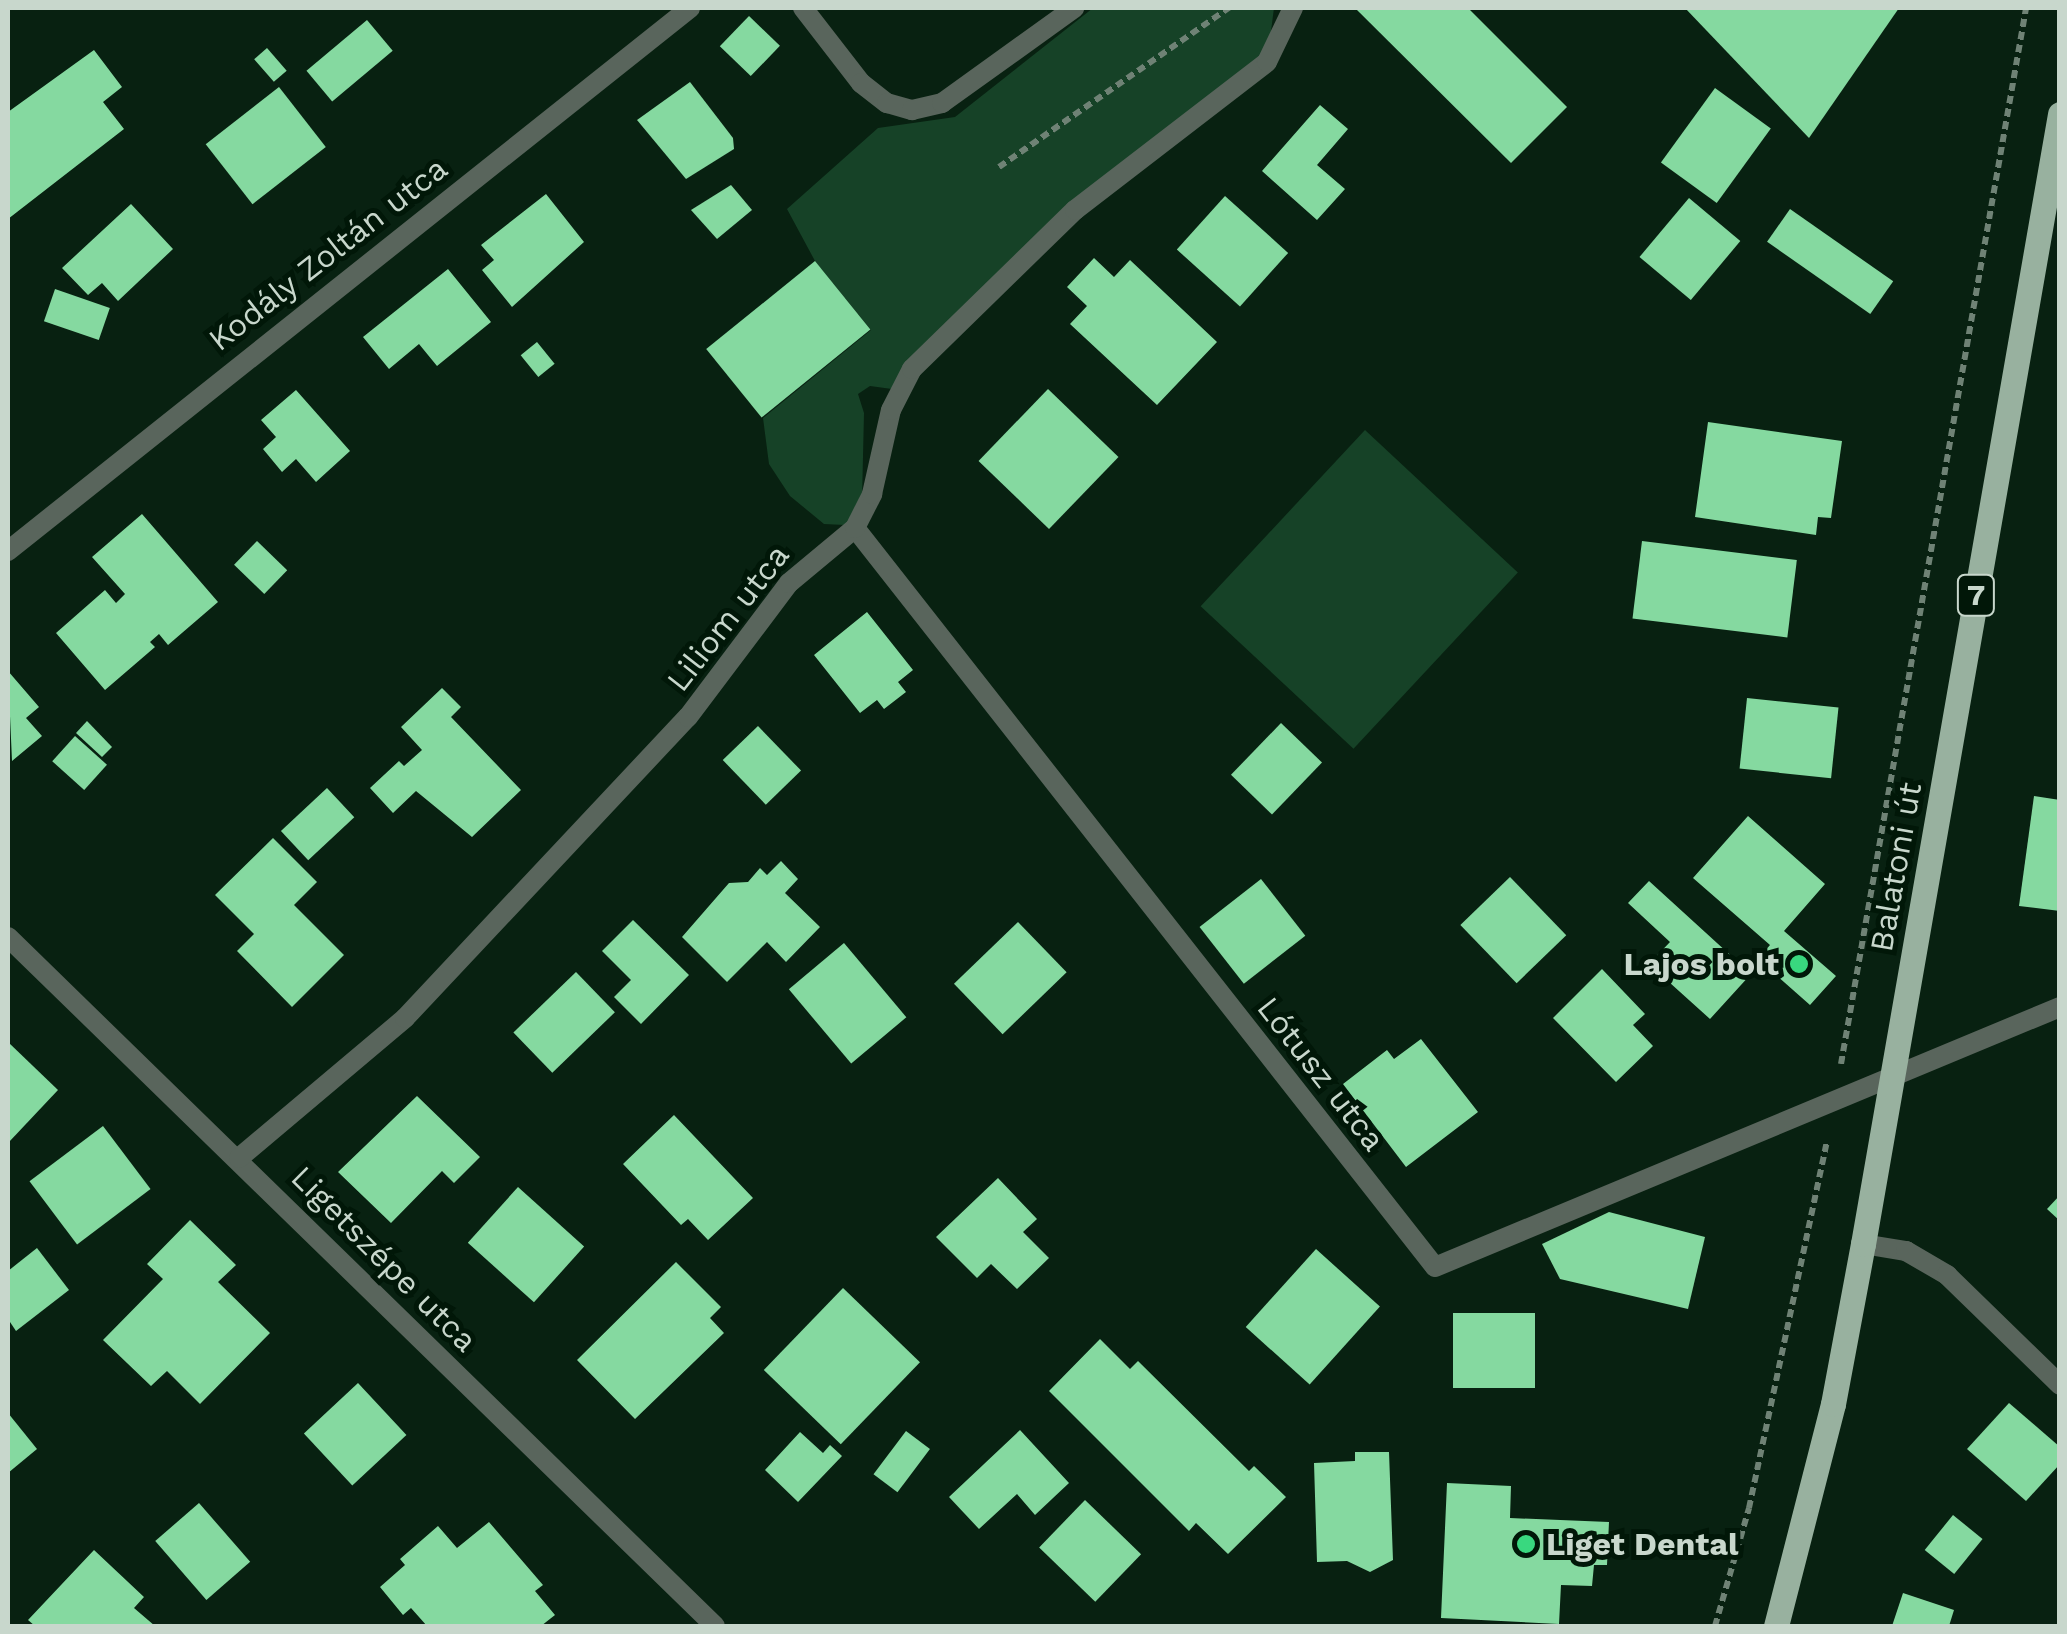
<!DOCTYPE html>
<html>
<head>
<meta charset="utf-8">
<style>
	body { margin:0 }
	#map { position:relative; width:2067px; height:1634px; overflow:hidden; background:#082111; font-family:"Work Sans",sans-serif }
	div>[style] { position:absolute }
	.green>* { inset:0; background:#164227; transform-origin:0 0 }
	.building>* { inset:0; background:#85d9a0; transform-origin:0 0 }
	.path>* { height:6px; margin-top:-3px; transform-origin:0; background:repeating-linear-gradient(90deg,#6f8275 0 8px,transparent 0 13px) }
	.street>* { height:20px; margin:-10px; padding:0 10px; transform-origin:10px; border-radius:10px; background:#59655c }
	.primary>* { height:25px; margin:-12.5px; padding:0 12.5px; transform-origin:12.5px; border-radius:12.5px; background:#98b19f }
	.dots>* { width:28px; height:28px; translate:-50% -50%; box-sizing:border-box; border:5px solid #011708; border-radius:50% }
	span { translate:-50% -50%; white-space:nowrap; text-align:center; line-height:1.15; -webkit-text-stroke:10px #011708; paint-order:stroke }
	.shield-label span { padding:2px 8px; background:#011708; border:2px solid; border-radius:8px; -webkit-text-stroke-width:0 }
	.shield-label { font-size:30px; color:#c8d7cc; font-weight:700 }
	.street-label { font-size:32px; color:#c8d7cc }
	.poi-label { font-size:32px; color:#c8d7cc; font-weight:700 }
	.right { translate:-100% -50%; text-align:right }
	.left { translate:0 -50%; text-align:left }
	.frame { position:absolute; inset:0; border:10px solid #c8d7cc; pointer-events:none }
</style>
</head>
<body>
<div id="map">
	<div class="green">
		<div style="clip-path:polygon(1093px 8px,1274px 8px,1267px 62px,1075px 210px,892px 389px,870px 386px,858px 394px,864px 413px,862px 500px,845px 525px,824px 524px,790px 496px,769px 464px,763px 418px,871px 330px,815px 261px,787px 209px,878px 128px,955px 117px)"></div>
		<div style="left:1365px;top:430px;width:209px;height:241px;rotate:43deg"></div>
	</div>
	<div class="building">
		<div style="clip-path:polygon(1355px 8px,1468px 8px,1567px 107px,1511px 163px)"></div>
		<div style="clip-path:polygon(1685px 8px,1899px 8px,1809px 138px)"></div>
		<div style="left:749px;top:16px;width:43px;height:42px;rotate:44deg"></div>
		<div style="left:367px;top:20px;width:40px;height:79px;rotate:50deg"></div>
		<div style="left:267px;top:48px;width:30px;height:17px;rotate:49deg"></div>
		<div style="clip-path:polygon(94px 50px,122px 87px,103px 102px,124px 129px,8px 219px,8px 112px)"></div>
		<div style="clip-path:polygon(690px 82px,733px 138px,734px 149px,686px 179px,637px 120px)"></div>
		<div style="left:279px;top:87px;width:76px;height:93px;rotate:52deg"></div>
		<div style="left:1715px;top:88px;width:69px;height:92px;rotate:36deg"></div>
		<div style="clip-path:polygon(1320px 105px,1348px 129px,1317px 165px,1345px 189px,1317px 220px,1262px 171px)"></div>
		<div style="clip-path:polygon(731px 185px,752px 210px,717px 239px,691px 210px)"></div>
		<div style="clip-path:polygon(546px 194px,584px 242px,512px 307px,482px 270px,494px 260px,481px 245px)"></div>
		<div style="left:1225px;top:196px;width:85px;height:72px;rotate:42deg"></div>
		<div style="left:1689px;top:198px;width:67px;height:77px;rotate:40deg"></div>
		<div style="clip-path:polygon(131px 204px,173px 249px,118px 301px,102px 283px,88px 295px,62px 268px)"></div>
		<div style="left:1790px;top:209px;width:126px;height:40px;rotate:35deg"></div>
		<div style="clip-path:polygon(1094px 258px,1114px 277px,1130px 260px,1217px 342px,1157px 405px,1070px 324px,1087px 306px,1067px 287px)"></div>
		<div style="left:815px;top:261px;width:88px;height:140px;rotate:51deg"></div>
		<div style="clip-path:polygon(448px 269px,491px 322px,437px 366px,419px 344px,389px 369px,363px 337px)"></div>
		<div style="left:55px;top:289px;width:58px;height:34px;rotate:19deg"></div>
		<div style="left:537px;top:342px;width:28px;height:21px;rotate:51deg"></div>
		<div style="left:1048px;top:389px;width:98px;height:100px;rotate:44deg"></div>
		<div style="clip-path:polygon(296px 390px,350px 451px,316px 482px,296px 459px,282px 472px,263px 449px,276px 437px,261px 420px)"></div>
		<div style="clip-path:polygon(1708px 422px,1842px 441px,1831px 518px,1818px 517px,1816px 535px,1695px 517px)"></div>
		<div style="clip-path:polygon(142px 514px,218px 602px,168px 645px,159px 634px,150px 642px,155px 647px,105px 690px,56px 633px,105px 590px,116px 603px,125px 594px,92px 557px)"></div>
		<div style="left:257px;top:541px;width:42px;height:33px;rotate:44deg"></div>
		<div style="left:1642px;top:541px;width:156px;height:78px;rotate:7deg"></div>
		<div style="clip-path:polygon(867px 612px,913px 670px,898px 682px,906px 692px,884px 709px,877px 700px,860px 713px,814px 655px)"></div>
		<div style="clip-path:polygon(8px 671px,39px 707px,26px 718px,42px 736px,12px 761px)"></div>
		<div style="clip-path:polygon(442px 688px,461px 707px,451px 717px,521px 790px,472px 837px,416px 791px,393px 813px,370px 788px,399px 761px,404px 766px,422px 750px,401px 727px)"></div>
		<div style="left:1747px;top:698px;width:92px;height:71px;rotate:6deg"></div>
		<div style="clip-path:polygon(87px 721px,112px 747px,102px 757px,76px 733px)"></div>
		<div style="left:1281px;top:723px;width:57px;height:72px;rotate:44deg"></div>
		<div style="left:758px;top:726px;width:62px;height:49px;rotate:46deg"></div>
		<div style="left:75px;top:736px;width:43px;height:34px;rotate:42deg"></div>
		<div style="left:327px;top:788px;width:40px;height:63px;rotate:47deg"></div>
		<div style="clip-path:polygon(2034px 796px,2060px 800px,2060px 911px,2019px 906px)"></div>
		<div style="clip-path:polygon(1748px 816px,1825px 884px,1784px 931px,1836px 976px,1810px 1005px,1758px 959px,1770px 945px,1693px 878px)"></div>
		<div style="clip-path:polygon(273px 838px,317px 882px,294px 905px,344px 955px,292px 1007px,237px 951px,254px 934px,215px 895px)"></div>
		<div style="clip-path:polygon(781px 861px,798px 879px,785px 893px,820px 927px,786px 962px,767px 942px,727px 982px,682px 937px,729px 883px,748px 882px,760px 868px,767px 875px)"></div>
		<div style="left:1510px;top:877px;width:81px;height:69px;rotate:46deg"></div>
		<div style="left:1261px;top:879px;width:72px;height:78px;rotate:52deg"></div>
		<div style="clip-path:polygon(1649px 881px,1751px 974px,1710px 1019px,1649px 964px,1670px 942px,1628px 903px)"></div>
		<div style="clip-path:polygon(633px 920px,689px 975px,641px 1024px,614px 997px,631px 980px,602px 951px)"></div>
		<div style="left:1018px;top:922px;width:70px;height:89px;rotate:46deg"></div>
		<div style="left:844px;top:943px;width:97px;height:72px;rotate:50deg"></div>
		<div style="clip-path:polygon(1602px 969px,1645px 1014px,1633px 1025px,1653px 1046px,1616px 1082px,1553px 1018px)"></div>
		<div style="left:576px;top:972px;width:56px;height:87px;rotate:46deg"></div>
		<div style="clip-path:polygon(1421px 1039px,1478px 1112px,1406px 1167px,1343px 1084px,1387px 1050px,1394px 1059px)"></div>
		<div style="clip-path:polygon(8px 1042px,58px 1090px,9px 1142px,8px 1140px)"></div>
		<div style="clip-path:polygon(417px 1096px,480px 1157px,454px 1183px,442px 1171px,391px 1223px,338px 1172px)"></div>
		<div style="clip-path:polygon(674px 1115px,753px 1198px,708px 1240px,688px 1219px,681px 1225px,623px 1164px)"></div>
		<div style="left:103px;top:1126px;width:79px;height:92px;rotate:53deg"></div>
		<div style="clip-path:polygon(998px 1178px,1037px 1219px,1023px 1232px,1049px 1258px,1017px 1289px,991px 1264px,977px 1278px,936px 1237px)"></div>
		<div style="left:518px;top:1187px;width:89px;height:75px;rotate:42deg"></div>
		<div style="clip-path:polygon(2060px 1195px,2060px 1221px,2047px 1209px)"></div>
		<div style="clip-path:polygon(1609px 1212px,1705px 1237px,1688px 1309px,1560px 1279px,1542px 1244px)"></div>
		<div style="clip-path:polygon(190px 1220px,236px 1265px,218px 1282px,270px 1333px,200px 1404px,167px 1371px,151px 1386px,103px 1340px,163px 1279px,147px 1264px)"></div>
		<div style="clip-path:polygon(37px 1248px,69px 1290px,16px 1331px,8px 1319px,8px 1271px)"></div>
		<div style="left:1316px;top:1249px;width:86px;height:105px;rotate:42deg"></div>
		<div style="clip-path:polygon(676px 1262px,721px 1307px,710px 1318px,724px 1333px,635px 1419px,577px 1360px)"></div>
		<div style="left:843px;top:1288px;width:107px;height:114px;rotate:44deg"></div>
		<div style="left:1453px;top:1313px;width:82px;height:75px"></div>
		<div style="clip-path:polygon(1100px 1339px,1130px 1369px,1138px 1361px,1249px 1471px,1254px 1466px,1286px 1497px,1228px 1554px,1196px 1523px,1189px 1531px,1049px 1391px)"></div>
		<div style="left:358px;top:1383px;width:71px;height:74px;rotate:47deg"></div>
		<div style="clip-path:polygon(2009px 1403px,2060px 1447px,2060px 1464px,2026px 1501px,1967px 1449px)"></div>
		<div style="clip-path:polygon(8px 1413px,37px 1449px,8px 1473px)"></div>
		<div style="clip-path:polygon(1020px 1430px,1069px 1483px,1035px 1515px,1017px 1494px,979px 1529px,949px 1497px)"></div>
		<div style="left:906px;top:1431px;width:30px;height:54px;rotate:37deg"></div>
		<div style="clip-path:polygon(800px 1432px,823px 1453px,830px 1445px,842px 1456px,798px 1502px,765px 1470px)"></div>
		<div style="clip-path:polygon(1355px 1452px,1389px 1452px,1393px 1560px,1370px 1572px,1347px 1561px,1317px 1562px,1314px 1463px,1355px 1461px)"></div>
		<div style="clip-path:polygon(1447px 1483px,1511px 1486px,1510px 1518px,1609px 1522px,1607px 1565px,1594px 1565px,1592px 1586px,1561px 1585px,1559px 1624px,1441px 1618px)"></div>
		<div style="left:1085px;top:1500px;width:78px;height:66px;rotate:44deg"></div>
		<div style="left:199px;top:1503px;width:78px;height:58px;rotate:49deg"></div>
		<div style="left:1953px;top:1515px;width:38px;height:45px;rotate:39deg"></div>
		<div style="clip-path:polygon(489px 1522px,543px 1585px,535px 1591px,555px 1615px,541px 1626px,427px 1626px,411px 1608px,403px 1615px,380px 1587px,405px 1565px,400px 1559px,438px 1526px,457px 1548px)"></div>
		<div style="clip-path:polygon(94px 1550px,144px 1597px,134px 1608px,155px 1626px,35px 1626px,28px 1620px)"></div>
		<div style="clip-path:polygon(1903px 1593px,1954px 1610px,1949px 1626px,1892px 1626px)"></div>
	</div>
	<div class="path">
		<div style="left:999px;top:167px;width:280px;rotate:-34.7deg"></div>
		<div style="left:1841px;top:1064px;width:1072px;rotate:-80.06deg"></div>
		<div style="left:1715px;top:1626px;width:123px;rotate:-73.9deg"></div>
		<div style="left:1749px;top:1508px;width:375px;rotate:-78deg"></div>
	</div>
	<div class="street">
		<div style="left:803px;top:8px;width:95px;rotate:52.3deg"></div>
		<div style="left:861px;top:83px;width:33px;rotate:38deg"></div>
		<div style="left:887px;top:103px;width:26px;rotate:16deg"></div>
		<div style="left:912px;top:110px;width:31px;rotate:-13deg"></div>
		<div style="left:942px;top:103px;width:163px;rotate:-35.7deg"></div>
		<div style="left:855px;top:528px;width:939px;rotate:51.87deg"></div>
		<div style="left:1435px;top:1267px;width:677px;rotate:-22.59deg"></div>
		<div style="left:8px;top:551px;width:872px;rotate:-38.53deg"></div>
		<div style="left:8px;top:937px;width:987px;rotate:44.26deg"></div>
		<div style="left:239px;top:1158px;width:217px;rotate:-40.1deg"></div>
		<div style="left:405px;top:1018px;width:413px;rotate:-46.8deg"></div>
		<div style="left:688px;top:717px;width:168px;rotate:-53deg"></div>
		<div style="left:789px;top:583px;width:86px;rotate:-39.8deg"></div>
		<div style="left:855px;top:528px;width:38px;rotate:-63deg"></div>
		<div style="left:872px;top:494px;width:86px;rotate:-77.3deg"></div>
		<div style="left:891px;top:410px;width:46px;rotate:-62.9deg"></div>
		<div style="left:912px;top:369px;width:228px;rotate:-44.3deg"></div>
		<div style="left:1075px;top:210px;width:242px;rotate:-37.6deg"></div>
		<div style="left:1267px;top:62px;width:60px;rotate:-64.3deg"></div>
		<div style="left:1863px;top:1244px;width:44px;rotate:9.2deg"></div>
		<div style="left:1906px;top:1251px;width:48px;rotate:30.3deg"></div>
		<div style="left:1947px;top:1275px;width:158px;rotate:44.2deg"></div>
	</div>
	<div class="primary">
		<div style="left:1776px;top:1626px;width:229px;rotate:-75.6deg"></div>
		<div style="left:1833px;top:1404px;width:163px;rotate:-79.4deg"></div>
		<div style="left:1863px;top:1244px;width:1147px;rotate:-80.11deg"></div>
	</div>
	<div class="dots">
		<div style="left:1799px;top:964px;background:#39d87f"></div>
		<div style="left:1526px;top:1544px;background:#39d87f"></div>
	</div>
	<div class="shield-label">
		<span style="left:1976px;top:595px">7</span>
	</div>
	<div class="street-label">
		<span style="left:328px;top:254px;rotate:-38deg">Kodály Zoltán utca</span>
		<span style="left:728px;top:618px;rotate:-52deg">Liliom utca</span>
		<span style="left:1896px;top:867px;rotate:-80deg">Balatoni út</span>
		<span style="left:1321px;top:1074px;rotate:52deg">Lótusz utca</span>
		<span style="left:384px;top:1259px;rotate:45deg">Ligetszépe utca</span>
	</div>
	<div class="poi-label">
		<span class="right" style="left:1779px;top:964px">Lajos bolt</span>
		<span class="left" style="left:1546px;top:1544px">Liget Dental</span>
	</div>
	<div class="frame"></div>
</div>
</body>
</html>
